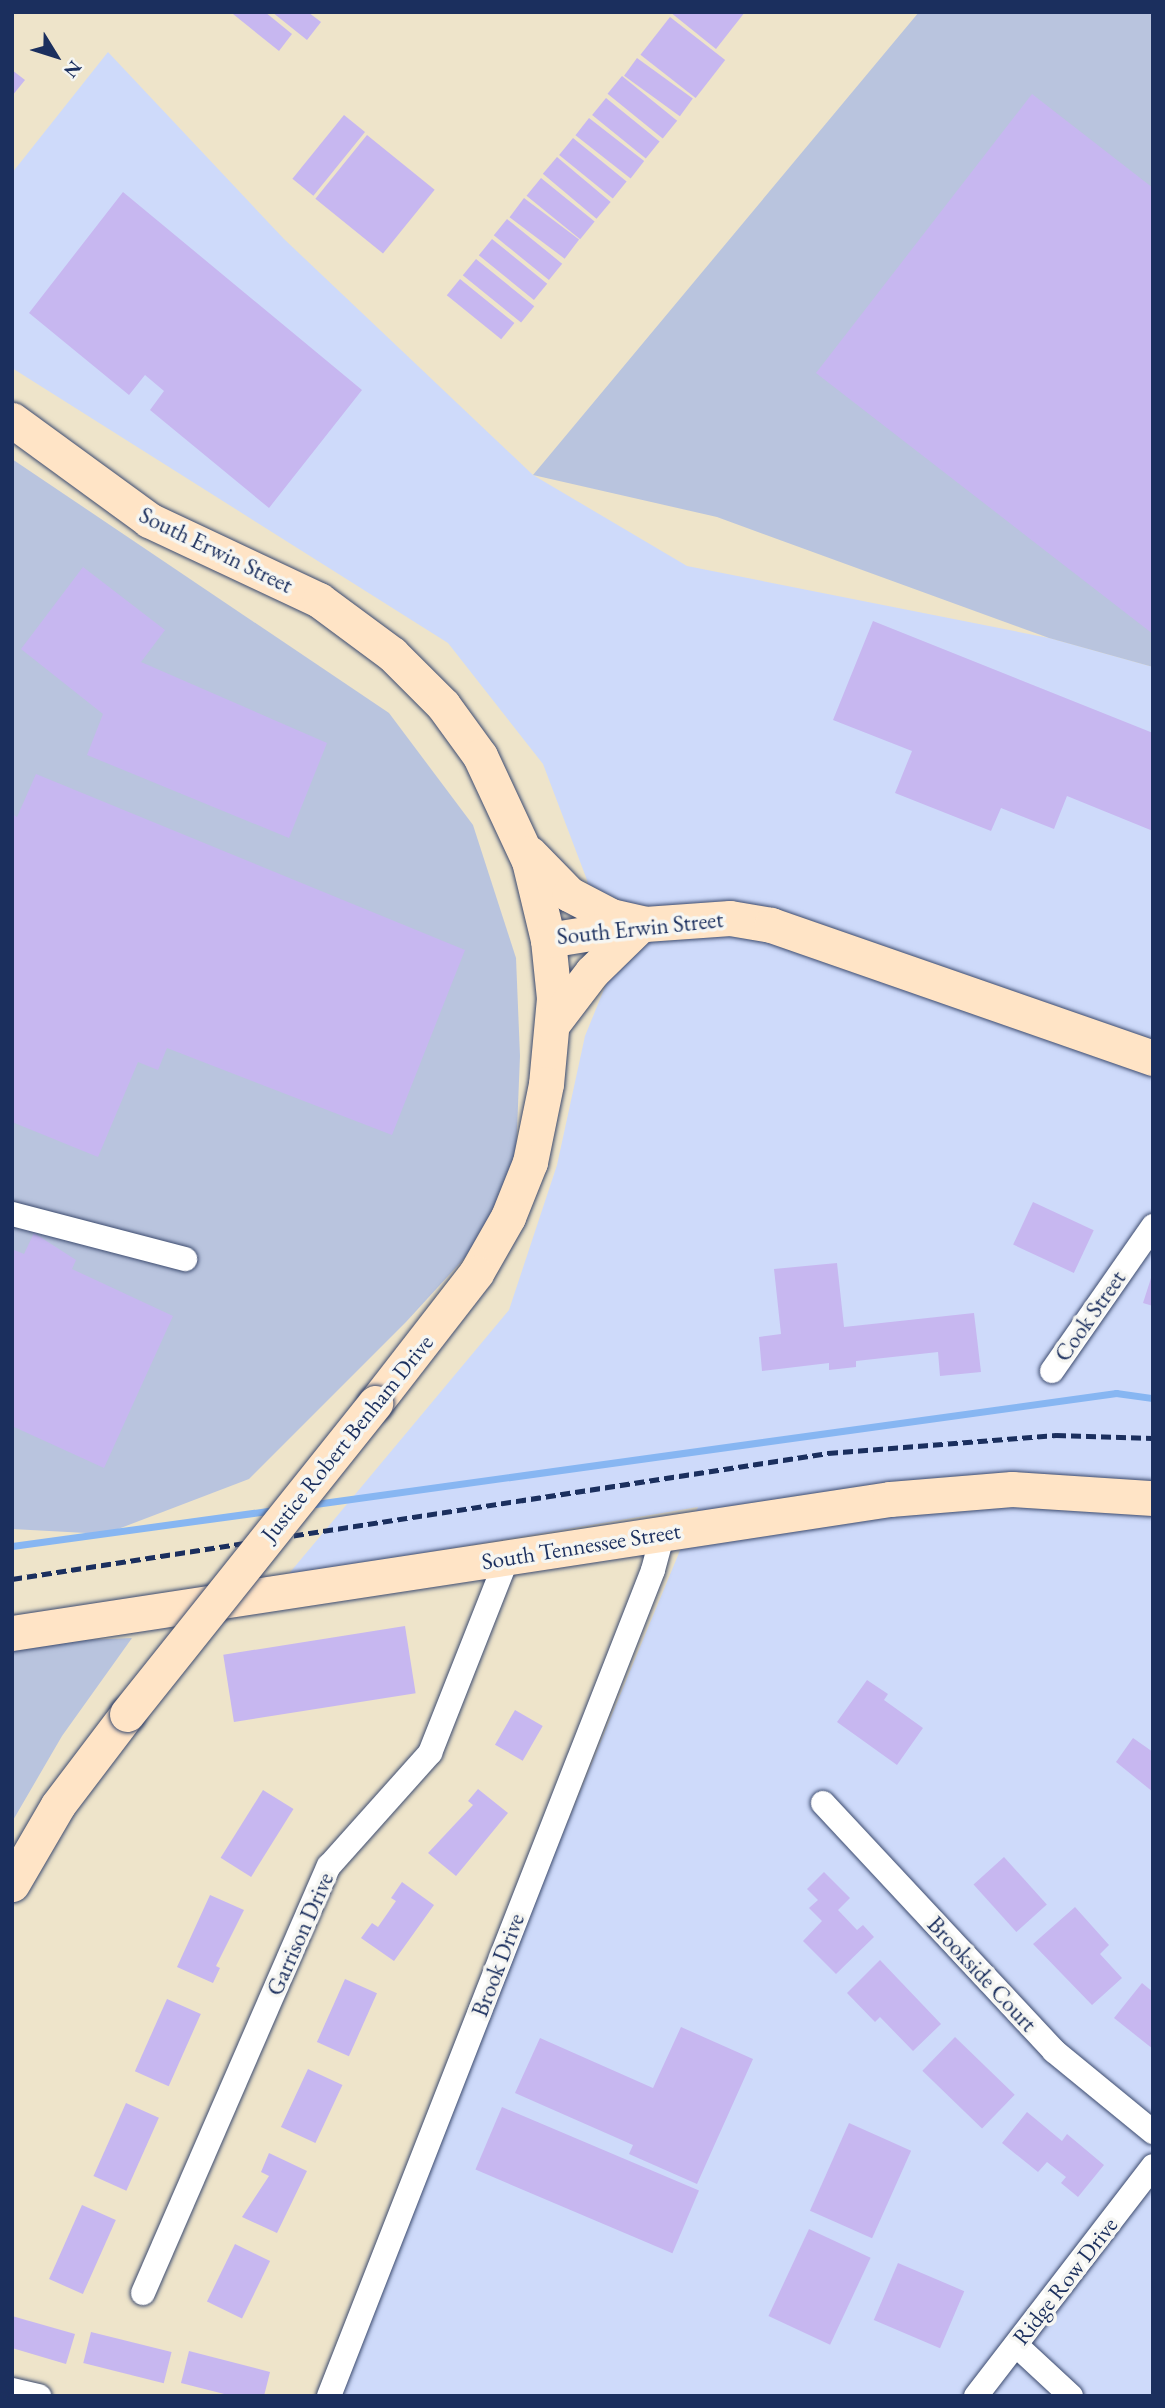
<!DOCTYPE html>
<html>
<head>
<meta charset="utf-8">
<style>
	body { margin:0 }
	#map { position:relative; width:1165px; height:2408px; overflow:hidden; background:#eee4ca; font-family:"EB Garamond",serif }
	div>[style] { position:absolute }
	.built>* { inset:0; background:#cedafa }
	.industrial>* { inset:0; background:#b9c4de }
	.stream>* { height:7px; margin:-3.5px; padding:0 3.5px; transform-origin:3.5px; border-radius:3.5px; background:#87b6f2 }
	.building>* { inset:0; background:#c7b7f0; transform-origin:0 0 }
	.roads { filter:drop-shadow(0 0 2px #3b4a6e) drop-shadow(0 0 2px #3b4a6e) }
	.street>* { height:24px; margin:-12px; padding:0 12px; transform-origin:12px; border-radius:12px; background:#fff }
	.secondary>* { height:35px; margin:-17.5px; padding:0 17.5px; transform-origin:17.5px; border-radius:17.5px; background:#ffe4c6 }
	.rail>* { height:5px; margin-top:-2.5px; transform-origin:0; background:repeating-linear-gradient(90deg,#1b2f5e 0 10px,transparent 0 15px) }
	.bridges { filter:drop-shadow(0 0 2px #3b4a6e) drop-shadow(0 0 2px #3b4a6e) }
	.secondary-bridge>* { height:35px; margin:-17.5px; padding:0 17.5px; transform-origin:17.5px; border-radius:17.5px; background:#ffe4c6 }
	span { translate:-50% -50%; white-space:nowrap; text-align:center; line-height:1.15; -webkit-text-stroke:7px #f6f6f2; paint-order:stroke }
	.street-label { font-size:23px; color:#1b2f5e }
	.frame { position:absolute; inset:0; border:14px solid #1b2f5e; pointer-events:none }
	.north { position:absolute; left:21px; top:21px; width:70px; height:70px; -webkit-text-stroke:5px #f6f6f2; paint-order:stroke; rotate:128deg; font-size:19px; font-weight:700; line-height:28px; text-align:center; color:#1b2f5e }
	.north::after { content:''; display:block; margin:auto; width:24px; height:32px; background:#1b2f5e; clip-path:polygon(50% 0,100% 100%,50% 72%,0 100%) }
</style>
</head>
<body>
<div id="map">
	<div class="built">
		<div style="clip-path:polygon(108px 52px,284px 239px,533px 475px,687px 566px,1049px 638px,1153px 667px,1153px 2396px,330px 2396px,698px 1507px,287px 1576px,509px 1310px,557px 1165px,585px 1036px,607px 982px,587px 880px,543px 764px,448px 643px,12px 368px,12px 173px)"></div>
	</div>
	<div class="industrial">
		<div style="clip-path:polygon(919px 12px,1153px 12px,1153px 667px,1049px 638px,717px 517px,533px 475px)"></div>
		<div style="clip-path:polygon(12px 459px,389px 713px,473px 825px,516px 958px,520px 1056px,514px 1204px,406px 1322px,249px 1479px,105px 1534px,12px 1529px)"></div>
		<div style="clip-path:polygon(132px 1638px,62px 1736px,12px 1822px,12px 1643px)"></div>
	</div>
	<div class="stream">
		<div style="left:308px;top:1505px;width:816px;rotate:-7.89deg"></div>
		<div style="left:1116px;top:1393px;width:37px;rotate:8deg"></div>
		<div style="left:12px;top:1546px;width:265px;rotate:-7.8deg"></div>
	</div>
	<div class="building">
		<div style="clip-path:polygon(265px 12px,292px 34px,279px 51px,233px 14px)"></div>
		<div style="clip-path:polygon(272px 12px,308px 12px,321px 22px,307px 40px)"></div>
		<div style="clip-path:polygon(670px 12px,745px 12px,716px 49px)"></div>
		<div style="left:670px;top:17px;width:70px;height:48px;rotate:38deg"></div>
		<div style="left:637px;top:58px;width:69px;height:22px;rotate:36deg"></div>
		<div style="clip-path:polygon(12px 70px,25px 80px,12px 96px)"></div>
		<div style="left:622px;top:76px;width:71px;height:23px;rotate:39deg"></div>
		<div style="clip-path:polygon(1032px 94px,1153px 188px,1153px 634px,816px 373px)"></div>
		<div style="left:606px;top:98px;width:69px;height:22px;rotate:39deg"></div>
		<div style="left:344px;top:115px;width:27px;height:82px;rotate:39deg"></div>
		<div style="left:589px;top:118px;width:70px;height:22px;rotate:38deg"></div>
		<div style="left:367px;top:135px;width:87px;height:82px;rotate:39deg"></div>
		<div style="left:573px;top:138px;width:69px;height:22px;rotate:39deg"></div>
		<div style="left:557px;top:157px;width:70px;height:22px;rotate:40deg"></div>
		<div style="left:541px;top:178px;width:69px;height:23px;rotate:39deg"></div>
		<div style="clip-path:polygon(123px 192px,362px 390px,269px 508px,150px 410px,164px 391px,145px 375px,129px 395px,29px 313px)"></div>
		<div style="left:524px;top:198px;width:69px;height:24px;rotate:37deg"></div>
		<div style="left:507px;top:219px;width:71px;height:21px;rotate:39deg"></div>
		<div style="left:492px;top:239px;width:71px;height:21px;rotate:39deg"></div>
		<div style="left:476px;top:259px;width:75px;height:21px;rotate:39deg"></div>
		<div style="left:460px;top:279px;width:70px;height:21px;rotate:39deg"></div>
		<div style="clip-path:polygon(83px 567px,165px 630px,141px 662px,327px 743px,289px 838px,87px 755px,103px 714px,21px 649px)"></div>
		<div style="clip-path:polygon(873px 621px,1153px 733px,1153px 831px,1067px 796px,1054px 829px,1001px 808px,991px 831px,895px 793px,912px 751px,833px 720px)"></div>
		<div style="clip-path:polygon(36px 774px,465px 950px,392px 1135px,167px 1048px,158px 1070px,138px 1062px,98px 1157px,12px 1122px,12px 814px,17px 817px)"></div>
		<div style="left:1033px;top:1202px;width:67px;height:47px;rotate:25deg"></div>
		<div style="clip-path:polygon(34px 1233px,76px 1260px,72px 1269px,173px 1316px,104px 1468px,12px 1426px,12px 1249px,24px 1254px)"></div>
		<div style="clip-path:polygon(837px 1263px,844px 1327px,974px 1313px,981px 1372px,940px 1376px,938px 1352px,856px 1361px,856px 1367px,829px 1370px,829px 1363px,762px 1371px,759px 1337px,781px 1334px,774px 1269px)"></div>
		<div style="clip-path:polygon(1152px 1275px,1153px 1275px,1153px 1306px,1143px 1303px)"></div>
		<div style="left:405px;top:1626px;width:68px;height:184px;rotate:81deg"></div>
		<div style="clip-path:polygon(867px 1680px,888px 1694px,884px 1700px,923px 1728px,897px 1765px,837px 1722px)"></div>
		<div style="left:515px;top:1710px;width:32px;height:40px;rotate:30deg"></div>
		<div style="clip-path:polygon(1133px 1738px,1153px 1752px,1153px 1792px,1116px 1762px)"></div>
		<div style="clip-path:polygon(478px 1789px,508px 1813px,456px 1876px,428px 1853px,473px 1805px,468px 1801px)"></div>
		<div style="left:263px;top:1790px;width:36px;height:80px;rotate:32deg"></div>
		<div style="left:1004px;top:1857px;width:64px;height:41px;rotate:48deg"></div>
		<div style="clip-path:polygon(824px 1872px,850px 1898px,838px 1910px,857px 1930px,863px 1925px,874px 1937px,836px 1974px,803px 1941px,822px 1921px,809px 1908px,818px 1900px,807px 1889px)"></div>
		<div style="clip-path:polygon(402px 1882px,434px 1905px,394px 1961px,361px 1938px,372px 1923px,378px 1927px,396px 1901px,391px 1898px)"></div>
		<div style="clip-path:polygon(210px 1895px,244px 1910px,216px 1966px,220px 1968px,213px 1983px,177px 1967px)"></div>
		<div style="clip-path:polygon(1075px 1907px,1109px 1945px,1100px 1954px,1122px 1978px,1092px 2005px,1033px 1944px)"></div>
		<div style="clip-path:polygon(880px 1960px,941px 2024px,913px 2051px,880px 2017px,875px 2022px,847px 1993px)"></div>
		<div style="left:345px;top:1979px;width:35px;height:69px;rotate:24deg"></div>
		<div style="clip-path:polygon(1142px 1983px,1153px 1992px,1153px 2049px,1114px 2018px)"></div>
		<div style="left:167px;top:1999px;width:37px;height:79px;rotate:24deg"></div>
		<div style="clip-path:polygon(681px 2027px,753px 2059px,697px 2184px,629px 2154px,633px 2145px,515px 2093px,540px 2038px,653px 2088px)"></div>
		<div style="left:955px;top:2037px;width:83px;height:47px;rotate:44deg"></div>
		<div style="left:308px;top:2069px;width:38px;height:64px;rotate:25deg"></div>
		<div style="left:126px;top:2103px;width:36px;height:80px;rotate:24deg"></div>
		<div style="left:502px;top:2107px;width:214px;height:68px;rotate:23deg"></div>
		<div style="clip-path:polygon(1027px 2112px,1062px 2141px,1067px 2134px,1104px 2165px,1078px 2197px,1061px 2183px,1066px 2177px,1047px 2162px,1038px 2172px,1002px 2143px)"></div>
		<div style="left:849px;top:2123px;width:68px;height:96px;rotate:24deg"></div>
		<div style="clip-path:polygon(269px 2153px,307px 2171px,277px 2233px,242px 2217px,269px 2176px,261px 2172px)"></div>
		<div style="left:82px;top:2205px;width:37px;height:81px;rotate:24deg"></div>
		<div style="left:809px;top:2229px;width:68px;height:96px;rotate:25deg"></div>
		<div style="left:235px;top:2244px;width:39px;height:64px;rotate:26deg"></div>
		<div style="left:898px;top:2263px;width:72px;height:62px;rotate:23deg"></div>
		<div style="clip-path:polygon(12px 2316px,75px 2334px,66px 2364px,12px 2348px)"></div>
		<div style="left:91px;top:2332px;width:83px;height:32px;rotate:14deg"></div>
		<div style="clip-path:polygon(189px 2351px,270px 2372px,264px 2396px,232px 2396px,181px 2383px)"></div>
	</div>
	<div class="roads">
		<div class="street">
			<div style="left:12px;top:1214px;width:179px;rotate:14.6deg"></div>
			<div style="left:1052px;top:1371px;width:177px;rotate:-55.1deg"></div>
			<div style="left:823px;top:1803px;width:339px;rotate:47deg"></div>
			<div style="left:1054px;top:2051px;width:128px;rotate:39.3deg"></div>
			<div style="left:143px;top:2293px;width:466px;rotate:-66.5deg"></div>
			<div style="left:329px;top:1866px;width:152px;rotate:-48.2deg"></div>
			<div style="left:430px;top:1753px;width:209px;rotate:-68.4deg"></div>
			<div style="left:1016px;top:2345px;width:75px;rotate:42.8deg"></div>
			<div style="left:12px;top:2390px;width:28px;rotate:13deg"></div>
			<div style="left:329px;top:2396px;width:887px;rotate:-68.58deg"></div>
			<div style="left:653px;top:1570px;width:38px;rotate:-75deg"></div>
			<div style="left:976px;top:2396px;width:290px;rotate:-52.4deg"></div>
		</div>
		<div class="secondary">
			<div style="left:12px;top:420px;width:170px;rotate:36.1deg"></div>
			<div style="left:149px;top:520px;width:188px;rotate:25.2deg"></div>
			<div style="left:319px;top:600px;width:91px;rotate:36.5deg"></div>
			<div style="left:392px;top:654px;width:72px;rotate:45deg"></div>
			<div style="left:443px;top:705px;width:63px;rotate:54deg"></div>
			<div style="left:480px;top:756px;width:116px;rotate:65deg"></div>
			<div style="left:529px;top:861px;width:81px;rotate:76.5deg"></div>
			<div style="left:548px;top:940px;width:58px;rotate:84.1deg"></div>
			<div style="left:554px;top:998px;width:86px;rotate:95.3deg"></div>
			<div style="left:546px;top:1084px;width:80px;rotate:101.6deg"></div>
			<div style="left:530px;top:1162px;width:59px;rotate:111.8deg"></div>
			<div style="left:508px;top:1217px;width:64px;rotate:119.7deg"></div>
			<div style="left:476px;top:1273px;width:165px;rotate:127.8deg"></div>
			<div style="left:529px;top:853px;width:57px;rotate:45.7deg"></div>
			<div style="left:569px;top:894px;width:47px;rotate:27.6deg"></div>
			<div style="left:611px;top:916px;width:35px;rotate:13deg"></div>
			<div style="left:645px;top:924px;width:85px;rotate:-4deg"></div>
			<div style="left:730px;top:918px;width:42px;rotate:9.7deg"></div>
			<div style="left:771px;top:925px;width:404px;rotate:19.2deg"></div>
			<div style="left:548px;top:940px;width:87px;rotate:-9.2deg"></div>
			<div style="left:553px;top:1023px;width:64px;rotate:-52.6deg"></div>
			<div style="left:592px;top:972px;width:67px;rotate:-44.4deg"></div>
			<div style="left:12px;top:1633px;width:888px;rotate:-8.68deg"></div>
			<div style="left:890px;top:1499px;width:122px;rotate:-4.7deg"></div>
			<div style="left:1012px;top:1489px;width:141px;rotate:3.7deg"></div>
			<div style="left:12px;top:1884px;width:91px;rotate:-59.8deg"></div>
			<div style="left:58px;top:1805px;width:114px;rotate:-52.8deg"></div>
		</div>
	</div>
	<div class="rail">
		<div style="left:12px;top:1579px;width:826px;rotate:-8.78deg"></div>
		<div style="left:828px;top:1453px;width:229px;rotate:-4.5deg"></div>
		<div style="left:1056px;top:1435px;width:97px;rotate:1.8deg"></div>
	</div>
	<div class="bridges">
		<div class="secondary-bridge">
			<div style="left:127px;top:1714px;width:398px;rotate:-51.4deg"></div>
		</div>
	</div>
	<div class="street-label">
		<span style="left:216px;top:550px;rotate:26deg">South Erwin Street</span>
		<span style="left:640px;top:928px;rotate:-6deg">South Erwin Street</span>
		<span style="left:1090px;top:1316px;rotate:-55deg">Cook Street</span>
		<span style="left:347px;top:1438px;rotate:-51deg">Justice Robert Benham Drive</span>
		<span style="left:581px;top:1546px;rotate:-9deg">South Tennessee Street</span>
		<span style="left:300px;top:1934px;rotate:-66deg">Garrison Drive</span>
		<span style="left:498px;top:1965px;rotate:-69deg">Brook Drive</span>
		<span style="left:982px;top:1974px;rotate:47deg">Brookside Court</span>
		<span style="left:1065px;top:2281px;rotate:-52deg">Ridge Row Drive</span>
	</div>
	<div class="frame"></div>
	<div class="north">N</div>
</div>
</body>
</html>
